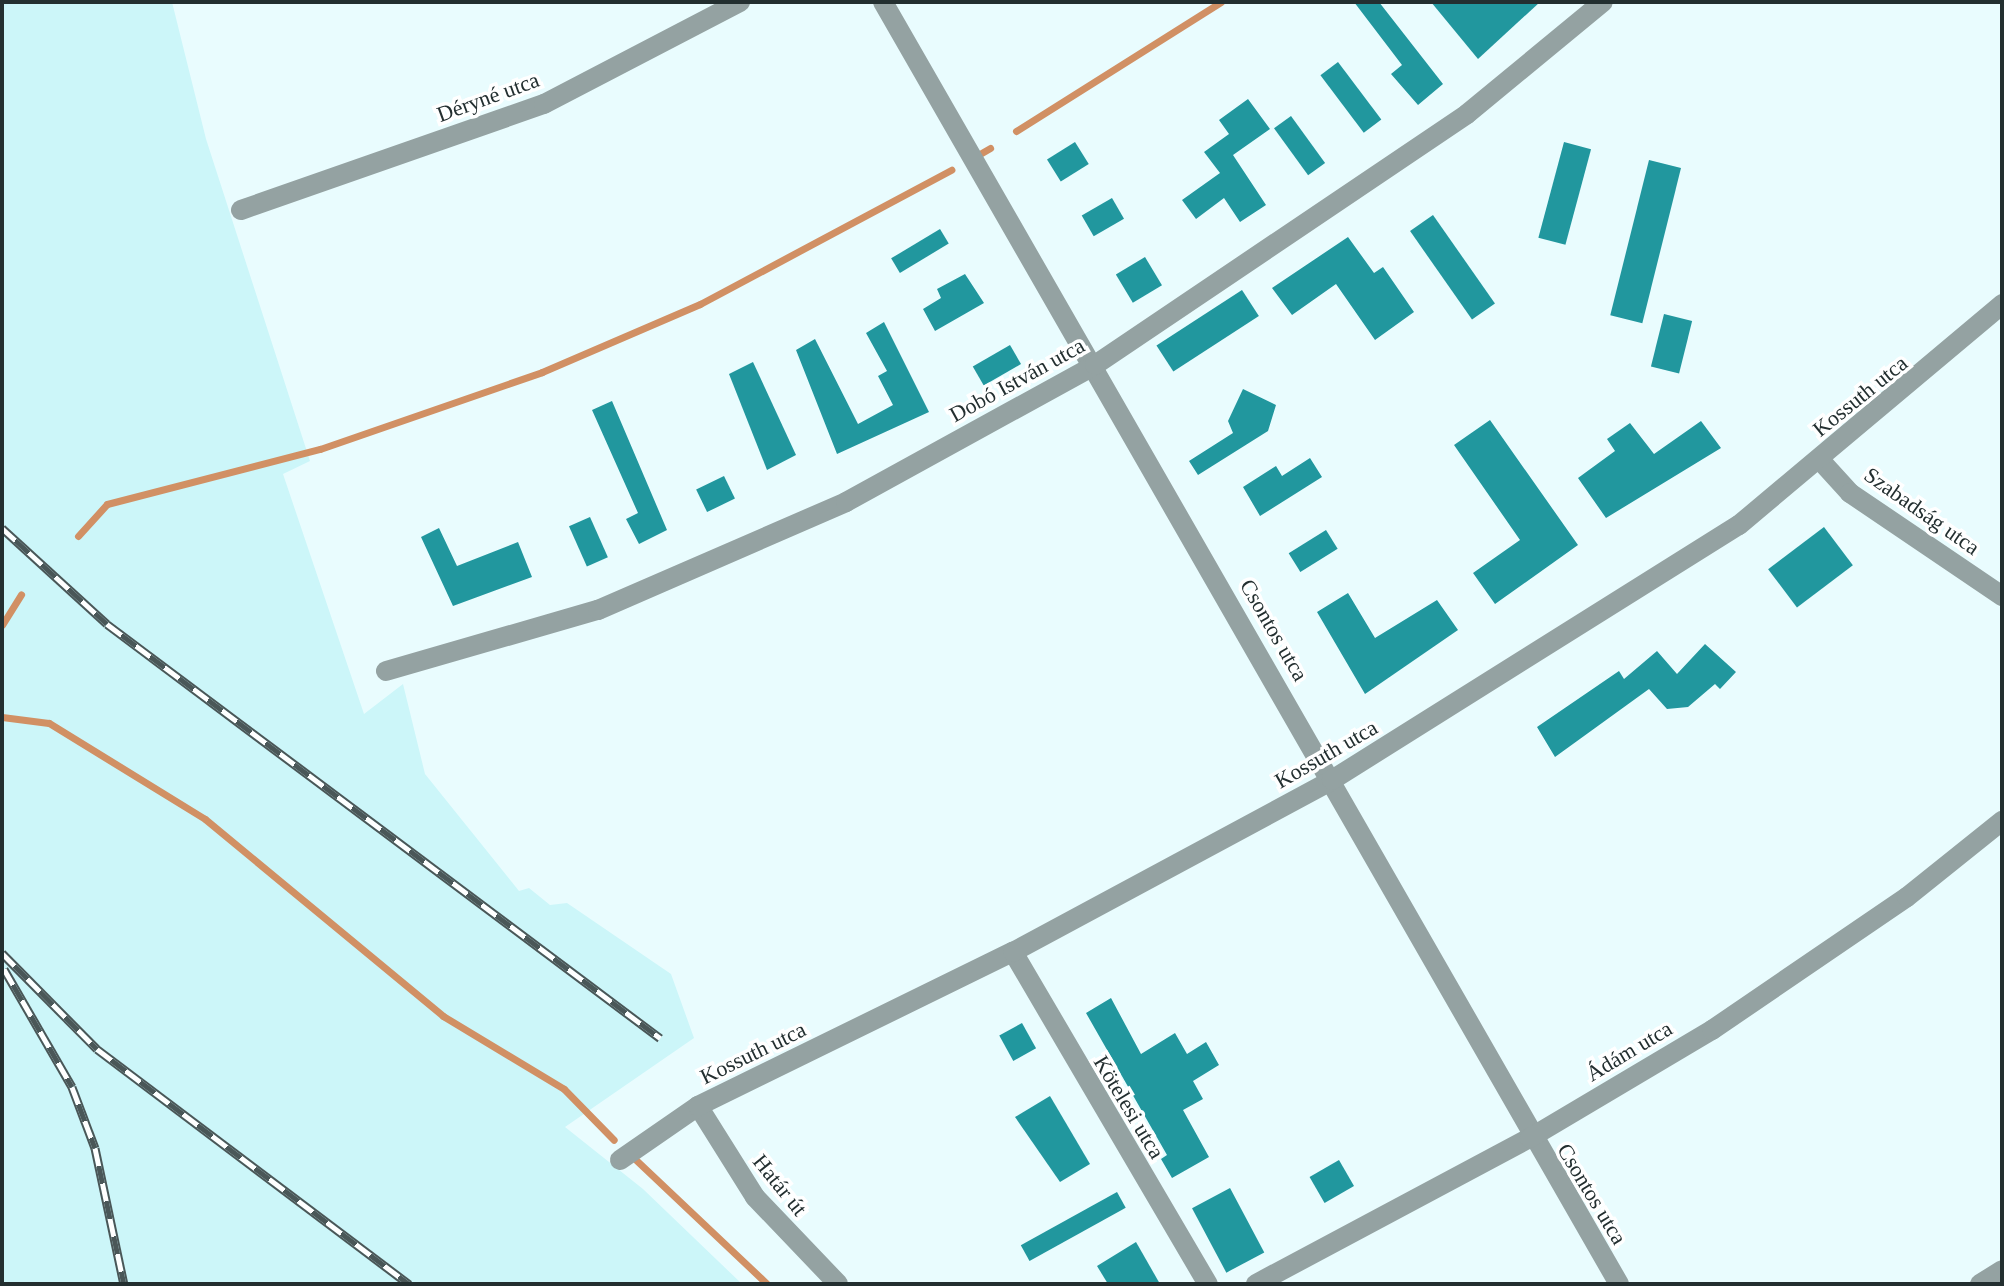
<!DOCTYPE html>
<html>
<head>
<meta charset="utf-8">
<style>
	body { margin:0 }
	#map { position:relative; width:2004px; height:1286px; overflow:hidden; background:#e9fcfe; font-family:"Times New Roman",serif }
	div>[style] { position:absolute }
	.built>* { inset:0; background:#ccf6f9 }
	.stream>* { height:7px; margin:-3.5px; padding:0 3.5px; transform-origin:3.5px; border-radius:3.5px; background:#d19064 }
	.building>* { inset:0; background:#21979e; transform-origin:0 0 }
	.minor>* { height:20px; margin:-10px; padding:0 10px; transform-origin:10px; border-radius:10px; background:#94a2a2 }
	.rail>* { height:9px; margin-top:-4.5px; transform-origin:0; background:repeating-linear-gradient(90deg,#fff 0 18px,#4a5758 0 36px); box-sizing:border-box; border-block:2px solid #4a5758 }
	span { translate:-50% -50%; white-space:nowrap; text-align:center; line-height:1.15; -webkit-text-stroke:7px #fff; paint-order:stroke }
	.street-label { font-size:22px; color:#232f30 }
	.frame { position:absolute; inset:0; border:4px solid #232f30; pointer-events:none }
</style>
</head>
<body>
<div id="map">
	<div class="built">
		<div style="clip-path:polygon(2px 2px,172px 2px,206px 139px,310px 461px,283px 474px,364px 714px,403px 684px,425px 774px,519px 891px,529px 888px,550px 905px,567px 903px,671px 974px,694px 1038px,565px 1127px,643px 1189px,742px 1284px,2px 1284px)"></div>
	</div>
	<div class="stream">
		<div style="left:1016px;top:131px;width:242px;rotate:-32.2deg"></div>
		<div style="left:978px;top:155px;width:14px;rotate:-30deg"></div>
		<div style="left:78px;top:536px;width:43px;rotate:-47.8deg"></div>
		<div style="left:107px;top:504px;width:220px;rotate:-14.5deg"></div>
		<div style="left:320px;top:449px;width:235px;rotate:-19.1deg"></div>
		<div style="left:542px;top:372px;width:172px;rotate:-23.3deg"></div>
		<div style="left:700px;top:304px;width:285px;rotate:-28.1deg"></div>
		<div style="left:2px;top:625px;width:36px;rotate:-58deg"></div>
		<div style="left:2px;top:717px;width:47px;rotate:7.3deg"></div>
		<div style="left:49px;top:723px;width:183px;rotate:31.6deg"></div>
		<div style="left:205px;top:819px;width:309px;rotate:39.6deg"></div>
		<div style="left:443px;top:1016px;width:141px;rotate:31.1deg"></div>
		<div style="left:564px;top:1089px;width:71px;rotate:45.6deg"></div>
		<div style="left:636px;top:1160px;width:180px;rotate:43.4deg"></div>
	</div>
	<div class="building">
		<div style="clip-path:polygon(1354px 2px,1379px 2px,1443px 84px,1418px 105px,1391px 74px,1402px 65px)"></div>
		<div style="clip-path:polygon(1431px 2px,1540px 2px,1478px 59px)"></div>
		<div style="left:1338px;top:62px;width:72px;height:22px;rotate:53deg"></div>
		<div style="clip-path:polygon(1248px 99px,1270px 129px,1233px 155px,1266px 205px,1240px 222px,1224px 198px,1196px 219px,1182px 200px,1220px 173px,1204px 152px,1229px 134px,1219px 120px)"></div>
		<div style="left:1291px;top:116px;width:58px;height:21px;rotate:54deg"></div>
		<div style="left:1075px;top:142px;width:26px;height:33px;rotate:58deg"></div>
		<div style="left:1564px;top:142px;width:28px;height:99px;rotate:15deg"></div>
		<div style="left:1649px;top:160px;width:33px;height:160px;rotate:14deg"></div>
		<div style="left:1112px;top:198px;width:24px;height:35px;rotate:60deg"></div>
		<div style="left:1433px;top:215px;width:108px;height:28px;rotate:55deg"></div>
		<div style="left:940px;top:229px;width:17px;height:57px;rotate:59deg"></div>
		<div style="clip-path:polygon(1348px 237px,1374px 273px,1383px 267px,1414px 312px,1375px 340px,1336px 284px,1292px 315px,1272px 288px)"></div>
		<div style="left:1145px;top:257px;width:33px;height:34px;rotate:59deg"></div>
		<div style="clip-path:polygon(965px 274px,984px 303px,935px 331px,923px 309px,941px 298px,937px 289px)"></div>
		<div style="left:1242px;top:290px;width:31px;height:102px;rotate:57deg"></div>
		<div style="left:1664px;top:314px;width:29px;height:54px;rotate:14deg"></div>
		<div style="clip-path:polygon(884px 322px,929px 412px,837px 454px,796px 350px,815px 339px,858px 424px,893px 405px,878px 376px,887px 371px,866px 333px)"></div>
		<div style="left:1010px;top:345px;width:22px;height:43px;rotate:60deg"></div>
		<div style="clip-path:polygon(753px 362px,796px 455px,767px 470px,729px 374px)"></div>
		<div style="clip-path:polygon(1243px 389px,1276px 405px,1268px 431px,1198px 475px,1189px 461px,1233px 433px,1228px 421px)"></div>
		<div style="clip-path:polygon(612px 401px,667px 530px,639px 544px,626px 519px,638px 513px,592px 410px)"></div>
		<div style="clip-path:polygon(1490px 420px,1578px 545px,1495px 604px,1473px 573px,1520px 540px,1454px 445px)"></div>
		<div style="clip-path:polygon(1701px 421px,1721px 448px,1606px 518px,1578px 478px,1615px 451px,1607px 439px,1630px 423px,1654px 454px)"></div>
		<div style="clip-path:polygon(1310px 458px,1322px 477px,1260px 516px,1243px 487px,1276px 466px,1282px 476px)"></div>
		<div style="left:724px;top:476px;width:25px;height:31px;rotate:64deg"></div>
		<div style="left:590px;top:517px;width:44px;height:23px;rotate:66deg"></div>
		<div style="left:1824px;top:527px;width:48px;height:70px;rotate:53deg"></div>
		<div style="clip-path:polygon(439px 528px,457px 566px,518px 542px,532px 577px,453px 606px,421px 537px)"></div>
		<div style="left:1326px;top:530px;width:22px;height:44px;rotate:58deg"></div>
		<div style="clip-path:polygon(1348px 593px,1375px 638px,1437px 600px,1458px 630px,1365px 694px,1317px 612px)"></div>
		<div style="clip-path:polygon(1705px 644px,1736px 672px,1720px 689px,1715px 684px,1688px 707px,1667px 709px,1649px 689px,1555px 757px,1537px 727px,1619px 671px,1624px 679px,1657px 651px,1677px 674px)"></div>
		<div style="clip-path:polygon(1111px 998px,1141px 1054px,1175px 1033px,1187px 1054px,1206px 1042px,1219px 1065px,1193px 1081px,1203px 1099px,1183px 1110px,1209px 1157px,1172px 1178px,1161px 1159px,1167px 1155px,1086px 1013px)"></div>
		<div style="left:1022px;top:1023px;width:29px;height:26px;rotate:61deg"></div>
		<div style="clip-path:polygon(1050px 1096px,1090px 1164px,1060px 1182px,1015px 1117px)"></div>
		<div style="left:1339px;top:1160px;width:30px;height:34px;rotate:60deg"></div>
		<div style="left:1230px;top:1188px;width:73px;height:43px;rotate:62deg"></div>
		<div style="left:1117px;top:1192px;width:18px;height:110px;rotate:61deg"></div>
		<div style="clip-path:polygon(1136px 1242px,1160px 1284px,1108px 1284px,1097px 1266px)"></div>
	</div>
	<div class="minor">
		<div style="left:883px;top:2px;width:1478px;rotate:60.14deg"></div>
		<div style="left:241px;top:210px;width:321px;rotate:-19.3deg"></div>
		<div style="left:544px;top:104px;width:221px;rotate:-27.5deg"></div>
		<div style="left:1820px;top:460px;width:45px;rotate:47.7deg"></div>
		<div style="left:1850px;top:493px;width:184px;rotate:34.1deg"></div>
		<div style="left:386px;top:671px;width:221px;rotate:-16.1deg"></div>
		<div style="left:598px;top:610px;width:270px;rotate:-23.5deg"></div>
		<div style="left:846px;top:502px;width:284px;rotate:-28.8deg"></div>
		<div style="left:1095px;top:365px;width:449px;rotate:-34deg"></div>
		<div style="left:1467px;top:114px;width:176px;rotate:-39.5deg"></div>
		<div style="left:1013px;top:952px;width:385px;rotate:59.6deg"></div>
		<div style="left:698px;top:1106px;width:107px;rotate:57.9deg"></div>
		<div style="left:755px;top:1197px;width:120px;rotate:46.3deg"></div>
		<div style="left:620px;top:1160px;width:95px;rotate:-34.7deg"></div>
		<div style="left:698px;top:1106px;width:351px;rotate:-26.1deg"></div>
		<div style="left:1013px;top:952px;width:362px;rotate:-28.3deg"></div>
		<div style="left:1332px;top:780px;width:480px;rotate:-32.1deg"></div>
		<div style="left:1739px;top:525px;width:344px;rotate:-40deg"></div>
		<div style="left:1256px;top:1284px;width:310px;rotate:-28.1deg"></div>
		<div style="left:1530px;top:1138px;width:212px;rotate:-30.7deg"></div>
		<div style="left:1712px;top:1030px;width:236px;rotate:-34.3deg"></div>
		<div style="left:1907px;top:897px;width:122px;rotate:-38.7deg"></div>
		<div style="left:1980px;top:1284px;width:26px;rotate:-32deg"></div>
	</div>
	<div class="rail">
		<div style="left:2px;top:528px;width:142px;rotate:42.4deg"></div>
		<div style="left:107px;top:624px;width:691px;rotate:36.82deg"></div>
		<div style="left:2px;top:953px;width:135px;rotate:45.3deg"></div>
		<div style="left:97px;top:1049px;width:391px;rotate:37deg"></div>
		<div style="left:4px;top:969px;width:136px;rotate:60deg"></div>
		<div style="left:72px;top:1087px;width:65px;rotate:69.3deg"></div>
		<div style="left:95px;top:1148px;width:139px;rotate:78deg"></div>
	</div>
	<div class="street-label">
		<span style="left:488px;top:97px;rotate:-20deg">Déryné utca</span>
		<span style="left:1017px;top:380px;rotate:-29deg">Dobó István utca</span>
		<span style="left:1860px;top:396px;rotate:-39deg">Kossuth utca</span>
		<span style="left:1922px;top:511px;rotate:35deg">Szabadság utca</span>
		<span style="left:1274px;top:630px;rotate:60deg">Csontos utca</span>
		<span style="left:1326px;top:754px;rotate:-30deg">Kossuth utca</span>
		<span style="left:1629px;top:1051px;rotate:-31deg">Ádám utca</span>
		<span style="left:753px;top:1053px;rotate:-26deg">Kossuth utca</span>
		<span style="left:1129px;top:1107px;rotate:59deg">Kötelesi utca</span>
		<span style="left:780px;top:1185px;rotate:51deg">Határ út</span>
		<span style="left:1592px;top:1194px;rotate:59deg">Csontos utca</span>
	</div>
	<div class="frame"></div>
</div>
</body>
</html>
